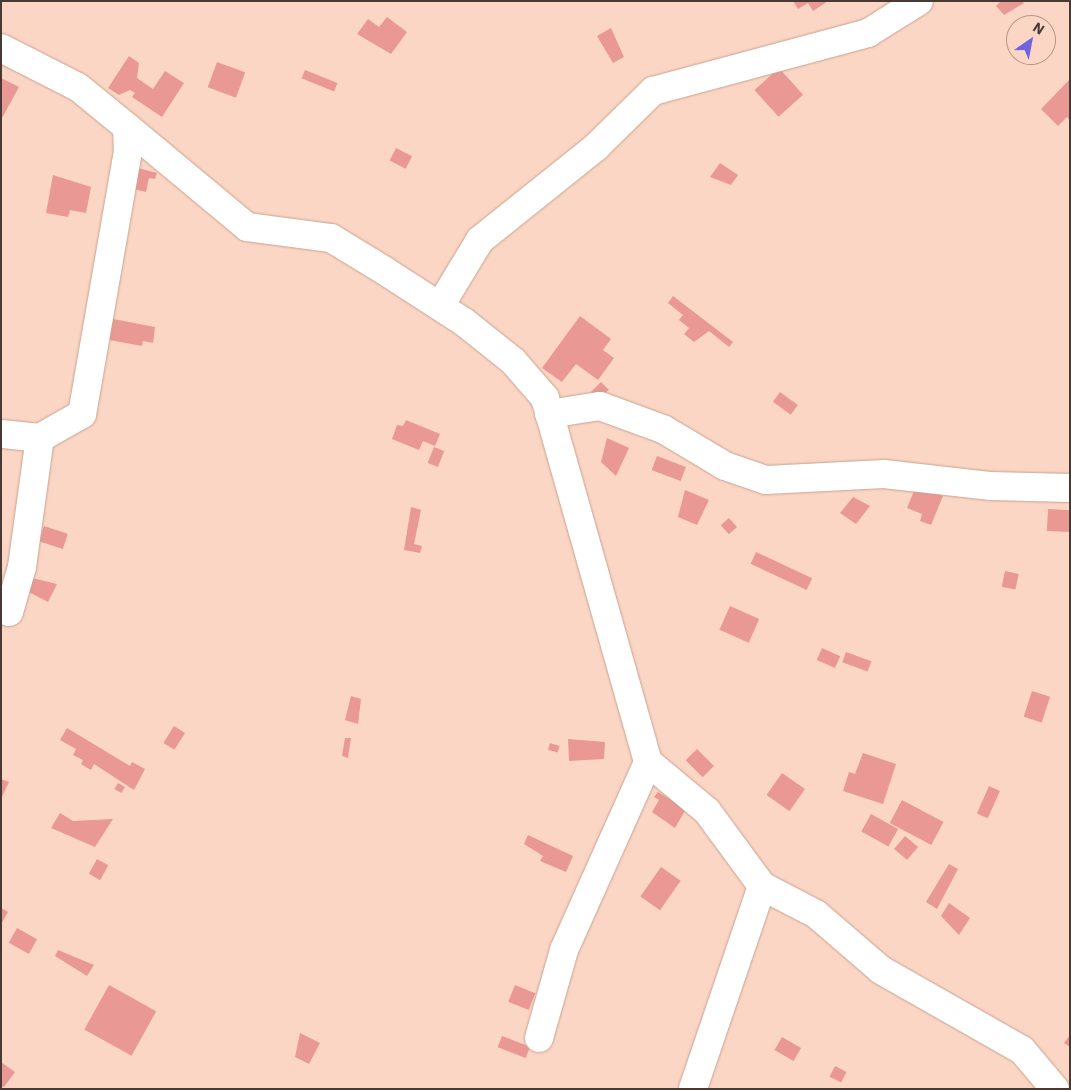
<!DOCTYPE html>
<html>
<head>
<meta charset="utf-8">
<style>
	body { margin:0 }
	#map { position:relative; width:1071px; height:1090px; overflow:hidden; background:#fcd6c4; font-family:"IBM Plex Sans",sans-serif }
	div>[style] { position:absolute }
	.building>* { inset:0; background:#e99894; transform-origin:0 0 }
	.roads { filter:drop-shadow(0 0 1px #c8a392) drop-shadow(0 0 1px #c8a392) }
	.minor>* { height:28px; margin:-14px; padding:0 14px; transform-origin:14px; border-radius:14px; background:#fff }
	span { translate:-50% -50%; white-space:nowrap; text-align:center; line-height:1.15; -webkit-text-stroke:5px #fcd6c4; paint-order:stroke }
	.frame { position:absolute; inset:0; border:2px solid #483932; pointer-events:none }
	.north { position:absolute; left:1006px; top:15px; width:50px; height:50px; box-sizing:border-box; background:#fcd6c4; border:1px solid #b4978a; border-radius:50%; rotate:33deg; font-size:14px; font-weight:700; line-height:20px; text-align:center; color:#483932 }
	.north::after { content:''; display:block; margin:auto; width:18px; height:22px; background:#7065df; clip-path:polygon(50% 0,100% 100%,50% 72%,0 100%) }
</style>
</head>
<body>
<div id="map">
	<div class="building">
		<div style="clip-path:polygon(793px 1px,828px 1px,813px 11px,808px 3px,798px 9px)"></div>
		<div style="clip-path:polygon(1001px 1px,1022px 1px,1024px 3px,1004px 15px,996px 6px)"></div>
		<div style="clip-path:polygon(387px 17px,407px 32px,391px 54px,357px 34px,368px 19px,379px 27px)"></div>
		<div style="clip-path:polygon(611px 28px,624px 57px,613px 63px,597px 36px)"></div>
		<div style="clip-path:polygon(129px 56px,139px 63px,137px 78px,153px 89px,165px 71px,184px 83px,162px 117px,132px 97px,135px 93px,130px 90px,119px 95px,108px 88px)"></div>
		<div style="left:217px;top:62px;width:30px;height:27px;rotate:20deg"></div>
		<div style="left:779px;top:68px;width:36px;height:33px;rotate:48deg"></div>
		<div style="left:305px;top:70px;width:35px;height:9px;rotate:22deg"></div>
		<div style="clip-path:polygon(1px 78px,19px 87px,1px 120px)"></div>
		<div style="clip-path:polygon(1070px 79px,1070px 120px,1067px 117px,1058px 126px,1041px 109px)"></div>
		<div style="left:396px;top:148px;width:18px;height:14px;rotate:27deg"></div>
		<div style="clip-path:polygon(720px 163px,738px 175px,731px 185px,710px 177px)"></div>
		<div style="clip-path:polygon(130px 166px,157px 173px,155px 179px,149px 178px,146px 192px,125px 187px)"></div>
		<div style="clip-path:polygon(53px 175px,91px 187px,86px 213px,70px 210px,68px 217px,46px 213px)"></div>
		<div style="clip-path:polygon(673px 296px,733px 342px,729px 347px,709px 331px,694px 342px,684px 334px,689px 328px,679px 320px,683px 315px,668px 303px)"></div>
		<div style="clip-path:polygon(580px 316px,611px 339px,603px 350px,614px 358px,598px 380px,576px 364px,562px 382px,542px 368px)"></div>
		<div style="clip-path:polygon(108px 318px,155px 327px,153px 343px,143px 341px,142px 346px,104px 339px)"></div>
		<div style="left:601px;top:382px;width:11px;height:15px;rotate:45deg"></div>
		<div style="left:780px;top:392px;width:22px;height:12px;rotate:36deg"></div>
		<div style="clip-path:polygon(406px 420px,440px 434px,435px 446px,423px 441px,419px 450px,392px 439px,397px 425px,403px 426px)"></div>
		<div style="clip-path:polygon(607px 438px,629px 448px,616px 476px,601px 462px)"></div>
		<div style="left:434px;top:447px;width:11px;height:17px;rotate:22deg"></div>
		<div style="left:657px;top:456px;width:31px;height:15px;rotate:21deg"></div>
		<div style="clip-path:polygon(916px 486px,943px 496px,931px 525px,920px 521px,922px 514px,907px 508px)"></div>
		<div style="clip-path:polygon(685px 490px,709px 500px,697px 525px,678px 517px)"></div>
		<div style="clip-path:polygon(853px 497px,870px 506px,856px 524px,840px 513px)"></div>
		<div style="clip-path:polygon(411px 507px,421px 510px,414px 544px,422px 546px,420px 553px,404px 550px)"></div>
		<div style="left:1048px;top:509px;width:22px;height:22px;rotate:3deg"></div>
		<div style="left:729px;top:518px;width:12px;height:11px;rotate:48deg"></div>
		<div style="left:44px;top:526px;width:25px;height:16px;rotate:18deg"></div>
		<div style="left:756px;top:552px;width:62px;height:13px;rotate:25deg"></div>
		<div style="left:1005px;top:571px;width:14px;height:16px;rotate:12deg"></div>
		<div style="clip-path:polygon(28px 577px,57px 584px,48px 602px,23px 589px)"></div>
		<div style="left:730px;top:606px;width:32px;height:26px;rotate:24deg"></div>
		<div style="left:822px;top:648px;width:20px;height:13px;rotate:24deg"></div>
		<div style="left:846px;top:652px;width:27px;height:11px;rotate:20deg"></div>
		<div style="left:1032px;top:691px;width:19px;height:27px;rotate:18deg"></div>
		<div style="clip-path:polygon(351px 696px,361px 699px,358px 724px,345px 720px)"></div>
		<div style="left:174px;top:726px;width:13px;height:20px;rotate:32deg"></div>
		<div style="clip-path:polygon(67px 728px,130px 766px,132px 762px,145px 769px,134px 790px,94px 764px,91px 770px,81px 764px,83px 760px,73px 755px,76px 749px,60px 740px)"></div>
		<div style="clip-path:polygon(345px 738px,351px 738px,348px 758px,342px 756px)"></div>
		<div style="clip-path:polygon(568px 739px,605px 742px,604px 759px,569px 761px)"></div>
		<div style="left:550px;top:743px;width:10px;height:7px;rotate:17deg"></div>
		<div style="left:697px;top:749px;width:24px;height:16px;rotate:45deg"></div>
		<div style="clip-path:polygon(863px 753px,896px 764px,883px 804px,843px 791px,849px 772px,855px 774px)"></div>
		<div style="left:782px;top:773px;width:28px;height:27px;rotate:35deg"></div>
		<div style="clip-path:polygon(1px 779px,9px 782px,1px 799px)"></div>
		<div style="left:118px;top:783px;width:8px;height:7px;rotate:30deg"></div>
		<div style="left:989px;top:786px;width:12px;height:30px;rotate:24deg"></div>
		<div style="clip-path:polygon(658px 792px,686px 809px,675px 828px,652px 812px,659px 800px,654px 797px)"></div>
		<div style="left:902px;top:800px;width:47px;height:26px;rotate:28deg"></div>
		<div style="clip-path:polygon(60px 813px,73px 821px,113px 819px,95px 847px,51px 828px)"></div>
		<div style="left:871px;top:814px;width:31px;height:20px;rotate:29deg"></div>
		<div style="clip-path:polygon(528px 835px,573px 856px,566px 872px,540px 861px,543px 856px,524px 844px)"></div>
		<div style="left:905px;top:836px;width:17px;height:17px;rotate:40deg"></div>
		<div style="left:97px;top:859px;width:13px;height:17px;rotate:29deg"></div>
		<div style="clip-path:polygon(949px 864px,958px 869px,937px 909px,926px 902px)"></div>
		<div style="left:661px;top:867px;width:24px;height:36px;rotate:35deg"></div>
		<div style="clip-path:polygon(949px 903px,970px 918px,959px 935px,941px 916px)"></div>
		<div style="clip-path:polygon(1px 908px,8px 912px,1px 924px)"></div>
		<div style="left:17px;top:928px;width:23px;height:17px;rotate:29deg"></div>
		<div style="clip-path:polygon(58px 950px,94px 965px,87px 976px,55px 956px)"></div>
		<div style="left:109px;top:985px;width:54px;height:51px;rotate:29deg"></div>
		<div style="left:515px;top:985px;width:22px;height:18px;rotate:22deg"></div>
		<div style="clip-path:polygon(300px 1033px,320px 1043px,309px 1064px,295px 1057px)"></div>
		<div style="clip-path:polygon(1070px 1035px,1070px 1047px,1064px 1043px)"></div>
		<div style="left:502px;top:1036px;width:30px;height:12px;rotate:21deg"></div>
		<div style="left:782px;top:1037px;width:22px;height:15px;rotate:30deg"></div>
		<div style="clip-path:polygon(1px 1062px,15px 1072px,4px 1087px,1px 1086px)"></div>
		<div style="left:835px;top:1066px;width:13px;height:12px;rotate:27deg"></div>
	</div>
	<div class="roads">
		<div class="minor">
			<div style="left:1px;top:48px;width:86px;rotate:26.9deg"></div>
			<div style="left:78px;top:87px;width:63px;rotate:39.2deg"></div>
			<div style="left:127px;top:127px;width:24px;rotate:88deg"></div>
			<div style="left:128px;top:151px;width:267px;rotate:99.9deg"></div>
			<div style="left:82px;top:414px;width:48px;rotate:150.3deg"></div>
			<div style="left:40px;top:438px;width:39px;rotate:-174deg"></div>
			<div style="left:127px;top:127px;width:156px;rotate:39.8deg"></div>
			<div style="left:247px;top:227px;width:85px;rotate:7.5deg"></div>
			<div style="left:331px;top:238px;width:63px;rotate:31.4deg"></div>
			<div style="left:385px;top:271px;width:94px;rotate:32.8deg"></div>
			<div style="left:464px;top:322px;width:63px;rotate:38.5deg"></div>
			<div style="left:513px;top:361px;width:49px;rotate:49.1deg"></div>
			<div style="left:545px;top:398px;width:378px;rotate:74.2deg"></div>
			<div style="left:648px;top:762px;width:77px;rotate:39.7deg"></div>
			<div style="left:707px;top:811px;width:93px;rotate:53.7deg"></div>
			<div style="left:762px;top:886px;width:214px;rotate:108.8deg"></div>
			<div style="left:440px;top:306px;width:77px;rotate:-58.8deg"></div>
			<div style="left:480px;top:240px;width:149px;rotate:-38.7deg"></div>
			<div style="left:596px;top:147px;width:80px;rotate:-44.5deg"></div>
			<div style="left:653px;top:91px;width:223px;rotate:-15.1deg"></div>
			<div style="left:868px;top:33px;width:60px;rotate:-32.1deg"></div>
			<div style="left:549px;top:414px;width:52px;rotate:-8.9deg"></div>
			<div style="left:600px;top:406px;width:67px;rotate:20.1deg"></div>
			<div style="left:663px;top:429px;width:72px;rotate:30.8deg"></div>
			<div style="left:725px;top:466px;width:43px;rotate:18.9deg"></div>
			<div style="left:766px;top:480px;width:118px;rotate:-2.9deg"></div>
			<div style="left:884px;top:474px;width:108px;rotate:6.4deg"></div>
			<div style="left:991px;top:486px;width:79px;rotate:1.5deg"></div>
			<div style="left:9px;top:612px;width:47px;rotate:-73.9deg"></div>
			<div style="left:22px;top:567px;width:130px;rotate:-82.1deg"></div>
			<div style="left:762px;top:886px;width:61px;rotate:27.4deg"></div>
			<div style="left:816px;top:914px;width:86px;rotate:40.7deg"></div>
			<div style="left:881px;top:970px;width:162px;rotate:29.6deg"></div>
			<div style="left:1022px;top:1050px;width:51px;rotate:49.8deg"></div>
			<div style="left:539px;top:1038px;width:91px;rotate:-74.1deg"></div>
			<div style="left:564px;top:950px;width:206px;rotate:-65.9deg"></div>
		</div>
	</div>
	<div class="frame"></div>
	<div class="north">N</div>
</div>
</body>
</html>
